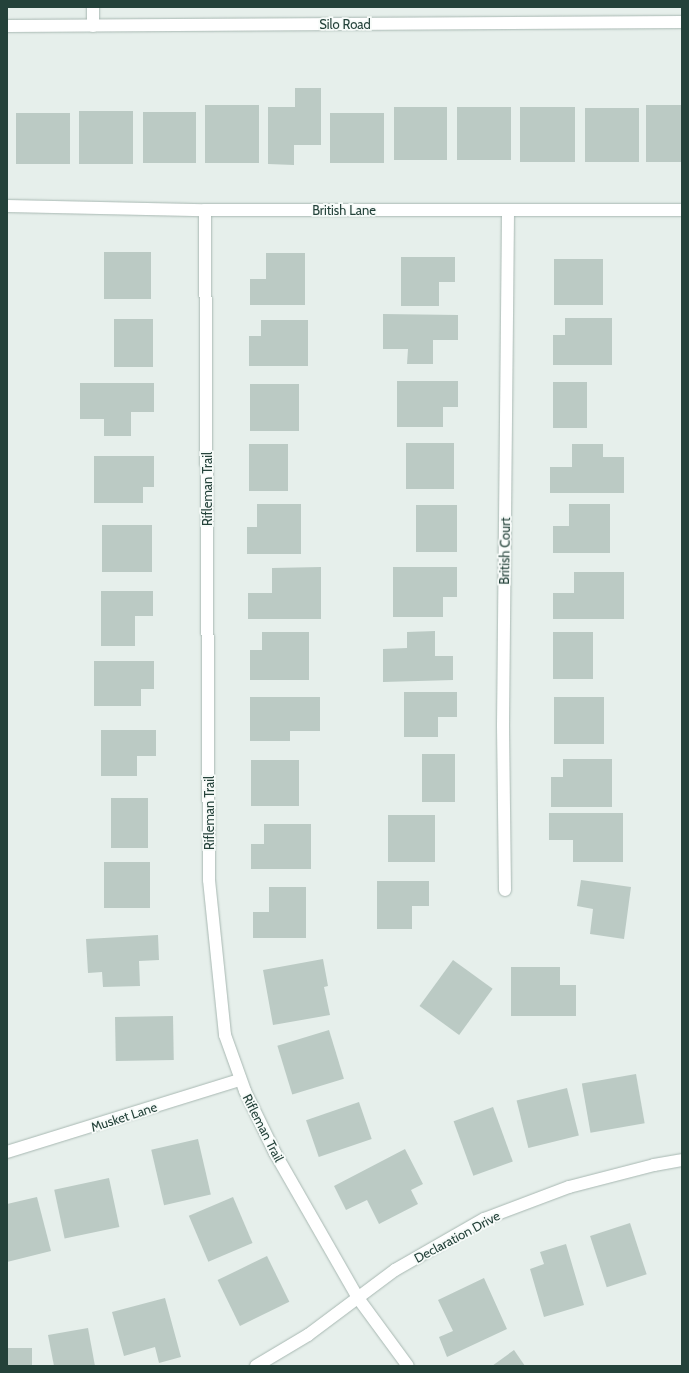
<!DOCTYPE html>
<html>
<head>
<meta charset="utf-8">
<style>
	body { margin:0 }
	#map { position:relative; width:689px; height:1373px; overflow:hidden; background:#e6efeb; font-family:Cabin,sans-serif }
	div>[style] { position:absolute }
	.building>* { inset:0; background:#bbcac4; transform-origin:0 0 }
	.roads { filter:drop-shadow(0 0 1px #a8b8b2) drop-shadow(0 0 1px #a8b8b2) }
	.minor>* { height:12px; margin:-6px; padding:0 6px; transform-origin:6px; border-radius:6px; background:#fff }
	span { translate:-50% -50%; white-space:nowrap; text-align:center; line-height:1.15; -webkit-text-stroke:3.5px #f7fbf9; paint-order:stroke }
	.street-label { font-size:13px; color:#24423a }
	.frame { position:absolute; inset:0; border:8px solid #24423a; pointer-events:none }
</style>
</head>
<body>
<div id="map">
	<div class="building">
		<div style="clip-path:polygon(295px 88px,321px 88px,321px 145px,294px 145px,294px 165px,268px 164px,268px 107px,295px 107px)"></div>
		<div style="left:205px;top:105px;width:54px;height:58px"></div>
		<div style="left:646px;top:105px;width:36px;height:57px"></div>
		<div style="left:447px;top:107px;width:53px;height:53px;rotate:90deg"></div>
		<div style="left:457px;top:107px;width:54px;height:53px"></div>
		<div style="left:520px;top:107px;width:55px;height:55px"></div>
		<div style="left:585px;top:108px;width:54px;height:54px"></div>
		<div style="left:79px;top:111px;width:54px;height:53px"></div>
		<div style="left:143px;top:112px;width:53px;height:51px"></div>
		<div style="left:16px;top:113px;width:54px;height:51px"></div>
		<div style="left:330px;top:113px;width:54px;height:50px"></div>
		<div style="left:104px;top:252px;width:47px;height:47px"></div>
		<div style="clip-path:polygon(266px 253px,305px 253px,305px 305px,250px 305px,250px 279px,266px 279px)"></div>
		<div style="clip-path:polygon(401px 257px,455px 257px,455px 282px,439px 282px,439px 306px,401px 306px)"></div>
		<div style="left:554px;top:259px;width:49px;height:46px"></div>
		<div style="clip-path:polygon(383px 314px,458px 315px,458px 340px,433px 340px,433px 364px,407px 364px,408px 349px,383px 349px)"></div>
		<div style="clip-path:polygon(565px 318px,612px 318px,612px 365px,553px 365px,553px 335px,565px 335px)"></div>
		<div style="left:114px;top:319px;width:39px;height:48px"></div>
		<div style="clip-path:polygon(261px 320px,308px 320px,308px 366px,249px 366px,249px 336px,261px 336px)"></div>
		<div style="clip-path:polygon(397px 381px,458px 381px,458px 407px,443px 407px,443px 427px,397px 427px)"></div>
		<div style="left:553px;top:382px;width:34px;height:46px"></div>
		<div style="clip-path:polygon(80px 383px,154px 383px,154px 412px,131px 412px,131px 436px,104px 436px,104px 419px,80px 419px)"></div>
		<div style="left:250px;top:384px;width:49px;height:47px"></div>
		<div style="left:406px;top:443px;width:48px;height:46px"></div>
		<div style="left:249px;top:444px;width:39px;height:47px"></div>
		<div style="clip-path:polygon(572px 444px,603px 444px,603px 457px,624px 457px,624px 493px,550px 493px,550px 467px,572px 467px)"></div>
		<div style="clip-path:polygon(94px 456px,154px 456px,154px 487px,143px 487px,143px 503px,94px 503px)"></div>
		<div style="clip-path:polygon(257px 504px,301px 504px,301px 554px,247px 554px,247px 527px,257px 527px)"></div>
		<div style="clip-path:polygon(569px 504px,610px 504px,610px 553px,553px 553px,553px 526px,569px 526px)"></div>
		<div style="left:416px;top:505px;width:41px;height:47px"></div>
		<div style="left:102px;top:525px;width:50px;height:47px"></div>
		<div style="clip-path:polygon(321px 567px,321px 619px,248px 619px,248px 593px,272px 593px,272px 568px)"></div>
		<div style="clip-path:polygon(393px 567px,457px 567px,457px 597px,443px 597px,443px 617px,393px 617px)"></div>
		<div style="clip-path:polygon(574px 572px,624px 572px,624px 619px,553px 619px,553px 593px,574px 593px)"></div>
		<div style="clip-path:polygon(101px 591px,153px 591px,153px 616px,135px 616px,135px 646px,101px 646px)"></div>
		<div style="clip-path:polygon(435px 631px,435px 656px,453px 656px,453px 680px,383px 682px,383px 649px,407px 648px,407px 632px)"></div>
		<div style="clip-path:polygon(262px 632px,309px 632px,309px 680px,250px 680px,250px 650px,262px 650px)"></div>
		<div style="left:553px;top:632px;width:40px;height:47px"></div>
		<div style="clip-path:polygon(94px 661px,154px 661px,154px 689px,141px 689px,141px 706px,94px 706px)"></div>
		<div style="clip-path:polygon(404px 692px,457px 692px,457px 717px,438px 717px,438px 737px,404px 737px)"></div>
		<div style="clip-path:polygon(250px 697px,320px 697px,320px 731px,290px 731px,290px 741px,250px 741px)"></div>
		<div style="left:554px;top:697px;width:50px;height:47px"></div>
		<div style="clip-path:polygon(101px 730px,156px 730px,156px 756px,137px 756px,137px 776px,101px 776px)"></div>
		<div style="left:422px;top:754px;width:33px;height:48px"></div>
		<div style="clip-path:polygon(563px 759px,612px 759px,612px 807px,551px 807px,551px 777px,563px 777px)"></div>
		<div style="left:251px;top:760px;width:48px;height:46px"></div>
		<div style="left:111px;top:798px;width:37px;height:50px"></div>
		<div style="clip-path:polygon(549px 813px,623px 813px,623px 862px,573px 862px,573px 840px,549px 840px)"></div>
		<div style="left:388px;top:815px;width:47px;height:47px"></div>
		<div style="clip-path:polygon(264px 824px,311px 824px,311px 869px,251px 869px,251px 844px,264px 844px)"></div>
		<div style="left:104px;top:862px;width:46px;height:46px"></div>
		<div style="clip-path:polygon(581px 880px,631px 887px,624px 939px,590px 934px,593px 909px,577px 906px)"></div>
		<div style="clip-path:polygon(377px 881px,429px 881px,429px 906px,412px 906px,412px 929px,377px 929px)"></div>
		<div style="clip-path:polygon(269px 887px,306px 887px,306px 938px,253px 938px,253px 912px,269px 912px)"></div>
		<div style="clip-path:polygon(158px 935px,159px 960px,139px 961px,140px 986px,103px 987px,102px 972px,88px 973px,86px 939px)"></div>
		<div style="clip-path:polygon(323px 959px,328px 986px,324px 987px,330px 1015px,273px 1025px,263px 970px)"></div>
		<div style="left:453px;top:960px;width:49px;height:57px;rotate:36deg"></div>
		<div style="clip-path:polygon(511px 967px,560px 967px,560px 985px,576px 985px,576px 1016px,511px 1016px)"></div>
		<div style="left:173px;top:1016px;width:44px;height:58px;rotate:89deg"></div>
		<div style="left:329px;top:1030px;width:51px;height:54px;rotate:73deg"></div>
		<div style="left:636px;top:1074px;width:50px;height:55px;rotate:80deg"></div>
		<div style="left:567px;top:1088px;width:49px;height:52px;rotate:76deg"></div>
		<div style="left:359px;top:1102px;width:39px;height:56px;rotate:71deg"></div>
		<div style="left:493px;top:1107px;width:58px;height:42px;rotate:70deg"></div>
		<div style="left:198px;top:1139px;width:57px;height:48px;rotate:77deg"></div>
		<div style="clip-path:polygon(405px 1149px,423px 1184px,411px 1190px,418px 1204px,379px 1224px,367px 1200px,346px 1210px,334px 1186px)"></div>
		<div style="left:109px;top:1178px;width:50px;height:56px;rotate:78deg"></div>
		<div style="clip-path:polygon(37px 1197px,51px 1251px,7px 1262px,7px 1204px)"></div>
		<div style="left:233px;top:1197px;width:50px;height:48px;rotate:67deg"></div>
		<div style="left:630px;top:1223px;width:54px;height:42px;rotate:72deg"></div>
		<div style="clip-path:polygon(566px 1244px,584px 1305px,544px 1317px,530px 1269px,544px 1264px,540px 1252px)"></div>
		<div style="left:267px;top:1256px;width:51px;height:55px;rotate:64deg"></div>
		<div style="clip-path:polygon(484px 1278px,507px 1329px,447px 1357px,439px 1337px,453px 1331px,438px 1300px)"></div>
		<div style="clip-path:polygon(165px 1298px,181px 1357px,159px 1363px,155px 1347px,124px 1356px,112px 1312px)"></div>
		<div style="clip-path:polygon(88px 1328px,95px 1366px,54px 1366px,48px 1335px)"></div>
		<div style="left:7px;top:1348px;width:25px;height:18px"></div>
		<div style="clip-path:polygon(514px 1350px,525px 1366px,492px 1366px)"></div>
	</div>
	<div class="roads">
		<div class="minor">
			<div style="left:7px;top:26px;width:675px;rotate:-0.34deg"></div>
			<div style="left:93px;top:26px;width:19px;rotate:-90deg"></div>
			<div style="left:7px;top:206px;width:198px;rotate:1.2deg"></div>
			<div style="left:205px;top:210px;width:477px"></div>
			<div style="left:205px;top:210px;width:670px;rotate:89.66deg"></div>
			<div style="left:209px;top:880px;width:156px;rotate:84.1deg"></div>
			<div style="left:225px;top:1035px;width:59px;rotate:70.3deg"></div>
			<div style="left:245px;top:1091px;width:69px;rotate:64.2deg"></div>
			<div style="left:275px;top:1153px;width:167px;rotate:60.2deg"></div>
			<div style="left:358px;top:1298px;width:84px;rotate:53.7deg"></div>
			<div style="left:505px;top:890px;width:165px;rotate:-90.7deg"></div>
			<div style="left:503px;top:725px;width:514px;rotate:-89.44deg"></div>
			<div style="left:7px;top:1152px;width:244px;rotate:-17.2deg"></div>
			<div style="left:256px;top:1366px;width:61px;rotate:-30.8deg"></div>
			<div style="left:308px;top:1335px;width:109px;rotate:-36.8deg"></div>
			<div style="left:395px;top:1270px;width:103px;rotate:-29.8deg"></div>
			<div style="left:484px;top:1219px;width:91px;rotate:-20.6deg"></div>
			<div style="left:569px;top:1187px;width:88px;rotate:-14.5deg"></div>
			<div style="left:654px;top:1165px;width:28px;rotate:-10deg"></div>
		</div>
	</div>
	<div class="street-label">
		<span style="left:345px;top:24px">Silo Road</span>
		<span style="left:344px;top:210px">British Lane</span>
		<span style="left:207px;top:489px;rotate:-90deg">Rifleman Trail</span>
		<span style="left:505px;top:551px;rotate:-89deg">British Court</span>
		<span style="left:209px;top:813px;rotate:-90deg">Rifleman Trail</span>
		<span style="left:124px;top:1117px;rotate:-18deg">Musket Lane</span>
		<span style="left:263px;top:1128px;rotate:63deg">Rifleman Trail</span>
		<span style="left:457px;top:1237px;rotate:-28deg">Declaration Drive</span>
	</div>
	<div class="frame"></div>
</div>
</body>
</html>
